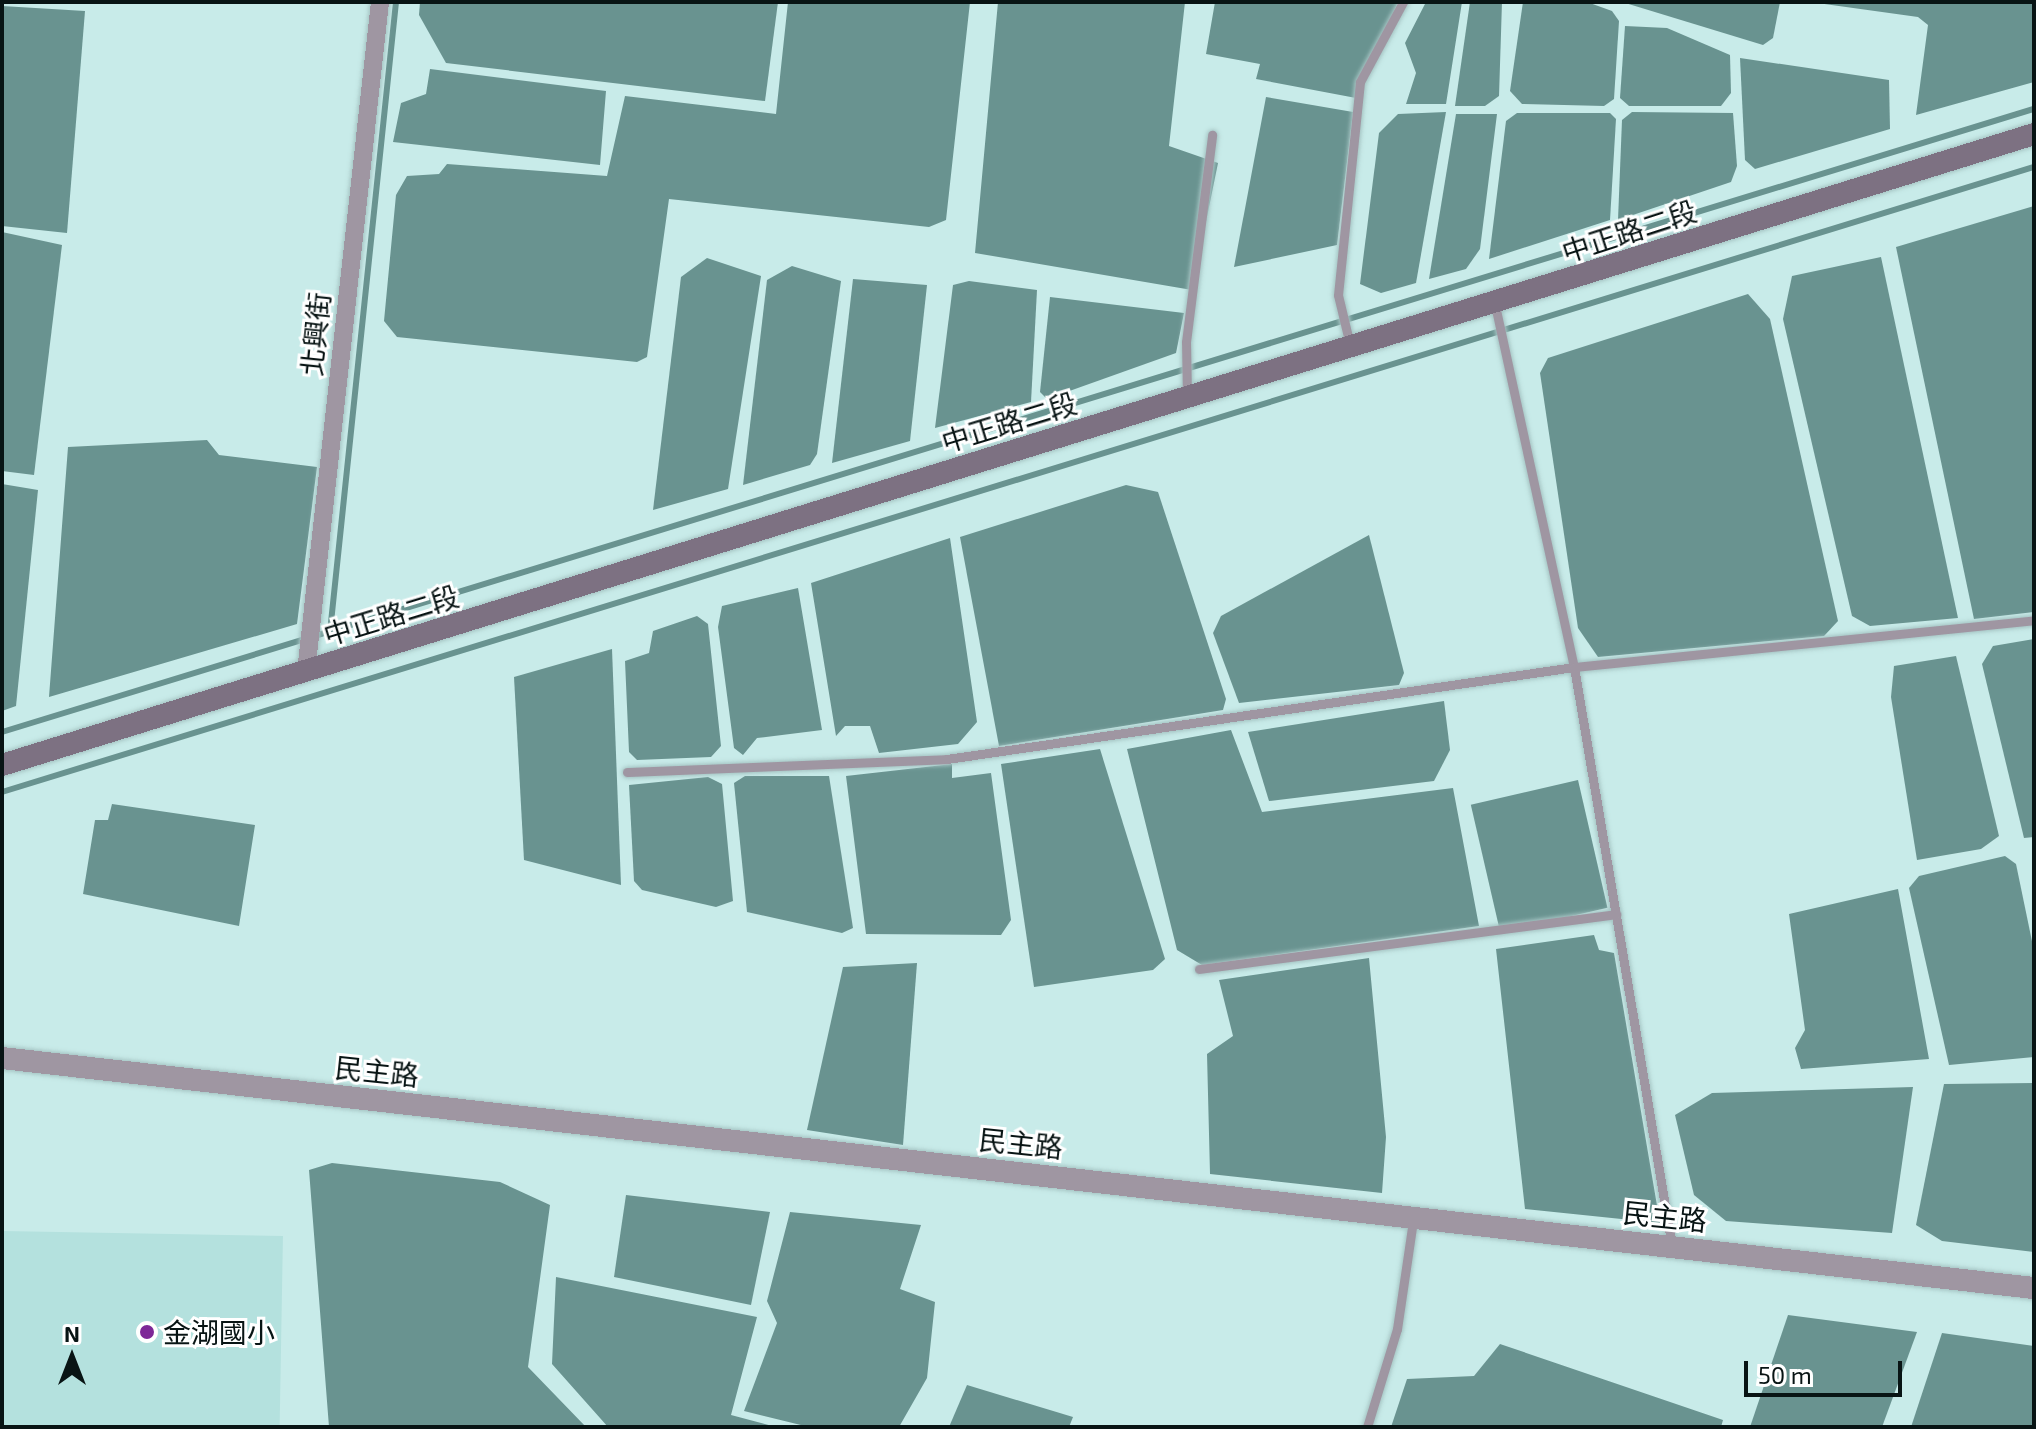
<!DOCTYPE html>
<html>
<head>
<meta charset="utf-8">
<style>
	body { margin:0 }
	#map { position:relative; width:2036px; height:1429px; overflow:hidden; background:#c8ebe9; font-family:"Exo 2","Noto Sans TC",sans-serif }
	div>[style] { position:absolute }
	.built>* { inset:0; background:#b4e1de; transform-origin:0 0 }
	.water>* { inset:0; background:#699390; transform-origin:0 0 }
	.stream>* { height:6px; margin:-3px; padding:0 3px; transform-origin:3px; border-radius:3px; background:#699390 }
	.roads { filter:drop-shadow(0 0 2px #a5c4c3) drop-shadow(0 0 2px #a5c4c3) }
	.service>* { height:9px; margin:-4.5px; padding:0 4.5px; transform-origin:4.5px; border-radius:4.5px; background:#9f96a2 }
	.minor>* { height:18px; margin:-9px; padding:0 9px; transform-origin:9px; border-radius:9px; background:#9f96a2 }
	.tertiary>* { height:22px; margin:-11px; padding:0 11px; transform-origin:11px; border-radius:11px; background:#9f96a2 }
	.secondary>* { height:22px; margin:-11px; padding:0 11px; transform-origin:11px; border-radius:11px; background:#7d7182 }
	.dots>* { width:22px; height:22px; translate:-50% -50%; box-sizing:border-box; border:4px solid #fff; border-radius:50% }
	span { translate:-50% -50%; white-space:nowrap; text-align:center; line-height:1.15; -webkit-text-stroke:6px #fff; paint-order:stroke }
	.street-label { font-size:28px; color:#081414 }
	.poi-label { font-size:28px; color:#081414 }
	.left { translate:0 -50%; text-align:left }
	.frame { position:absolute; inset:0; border:4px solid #081414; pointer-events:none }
	.north { position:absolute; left:32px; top:1317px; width:80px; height:80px; -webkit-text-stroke:6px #fff; paint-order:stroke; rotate:0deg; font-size:22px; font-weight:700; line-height:32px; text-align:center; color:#081414 }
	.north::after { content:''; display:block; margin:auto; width:28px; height:36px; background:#081414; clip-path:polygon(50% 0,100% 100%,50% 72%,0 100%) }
	.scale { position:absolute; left:1744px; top:1361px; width:158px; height:36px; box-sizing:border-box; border:4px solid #081414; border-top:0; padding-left:10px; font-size:24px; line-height:28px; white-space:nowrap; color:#081414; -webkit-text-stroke:6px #fff; paint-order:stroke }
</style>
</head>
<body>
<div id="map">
	<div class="built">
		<div style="left:2px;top:1231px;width:281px;height:196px;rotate:1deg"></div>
	</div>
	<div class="water">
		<div style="clip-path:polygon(420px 2px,778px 2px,765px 101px,446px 63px,419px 15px)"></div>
		<div style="clip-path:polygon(788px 2px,970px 2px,946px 220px,929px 227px,669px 199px,647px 357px,637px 362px,397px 337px,384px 321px,396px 195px,407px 176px,439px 174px,447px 164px,607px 176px,625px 96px,776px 114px)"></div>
		<div style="clip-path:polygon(998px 2px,1185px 2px,1169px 146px,1218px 163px,1192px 290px,975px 253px)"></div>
		<div style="clip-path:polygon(1215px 2px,1398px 2px,1356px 98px,1256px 79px,1260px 64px,1206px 54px)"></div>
		<div style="clip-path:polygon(1426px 2px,1462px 2px,1446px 104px,1406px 104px,1416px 73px,1405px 43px)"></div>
		<div style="clip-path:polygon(1470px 2px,1502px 2px,1499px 96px,1485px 106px,1455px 106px)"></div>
		<div style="clip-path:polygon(1523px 2px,1587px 2px,1612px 11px,1619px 21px,1614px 99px,1604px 106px,1522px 104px,1510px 91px)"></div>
		<div style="clip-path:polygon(1622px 2px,1780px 2px,1773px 38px,1763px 45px)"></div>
		<div style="clip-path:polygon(1810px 2px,2034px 2px,2034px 82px,1916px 115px,1928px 25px,1918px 17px)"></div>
		<div style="clip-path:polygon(2px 6px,85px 11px,67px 233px,2px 226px)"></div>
		<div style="clip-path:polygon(1625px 26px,1667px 28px,1730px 55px,1731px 93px,1721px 106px,1629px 106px,1620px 98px)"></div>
		<div style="clip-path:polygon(1740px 58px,1889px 80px,1890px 129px,1755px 169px,1745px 160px)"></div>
		<div style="clip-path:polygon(430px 69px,606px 91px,600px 165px,393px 142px,401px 103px,426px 94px)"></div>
		<div style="clip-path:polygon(1266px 97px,1353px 112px,1337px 245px,1234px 267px)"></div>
		<div style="clip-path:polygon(1446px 112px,1416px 283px,1381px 293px,1360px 284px,1379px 133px,1398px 114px)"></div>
		<div style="clip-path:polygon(1632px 112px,1733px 113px,1737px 166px,1731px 182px,1618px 220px,1622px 120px)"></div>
		<div style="clip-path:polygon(1517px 113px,1610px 113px,1616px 119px,1610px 220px,1489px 259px,1506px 121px)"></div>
		<div style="clip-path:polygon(1456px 114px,1497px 114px,1480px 249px,1466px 269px,1429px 279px)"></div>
		<div style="clip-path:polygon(2034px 206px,2034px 612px,1974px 619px,1896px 247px)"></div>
		<div style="clip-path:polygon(2px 232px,62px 245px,34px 475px,2px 471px)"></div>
		<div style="clip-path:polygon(1881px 257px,1958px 618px,1870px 626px,1852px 616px,1783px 319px,1792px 276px)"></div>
		<div style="clip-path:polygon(707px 258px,761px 276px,728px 489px,653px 510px,681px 277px)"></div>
		<div style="clip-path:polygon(792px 266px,841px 281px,817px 454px,810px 465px,743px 485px,767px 280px)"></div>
		<div style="clip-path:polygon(853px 279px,927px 285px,910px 441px,832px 463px)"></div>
		<div style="clip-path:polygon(969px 281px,1037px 290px,1031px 402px,935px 428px,953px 285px)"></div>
		<div style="clip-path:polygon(1748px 294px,1770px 319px,1838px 621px,1824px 636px,1598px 657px,1578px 628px,1540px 373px,1548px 358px)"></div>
		<div style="clip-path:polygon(1050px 297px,1184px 313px,1176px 353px,1047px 399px,1040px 392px)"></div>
		<div style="clip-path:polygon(207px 440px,219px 455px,317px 467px,297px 624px,49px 697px,68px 447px)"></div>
		<div style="clip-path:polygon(2px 484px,38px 490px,16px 706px,2px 711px)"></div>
		<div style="clip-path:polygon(1126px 485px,1158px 492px,1226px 699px,1223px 710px,999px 746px,960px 537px)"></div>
		<div style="clip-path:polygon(1369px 535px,1404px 673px,1399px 685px,1239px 703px,1213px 633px,1221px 616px)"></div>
		<div style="clip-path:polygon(950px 538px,977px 722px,958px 744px,879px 753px,870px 726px,845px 726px,836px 736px,811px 583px)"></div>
		<div style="clip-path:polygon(798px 588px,822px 730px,757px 738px,743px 755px,734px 748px,718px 627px,722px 606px)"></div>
		<div style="clip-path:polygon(697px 616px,708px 624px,721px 746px,711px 757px,637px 760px,629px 752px,625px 661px,649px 653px,653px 631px)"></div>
		<div style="clip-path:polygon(2034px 639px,2034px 837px,2024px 838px,1982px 664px,1993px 646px)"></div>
		<div style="clip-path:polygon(612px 649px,621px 885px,524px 860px,514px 677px)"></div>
		<div style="clip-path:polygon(1956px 656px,1999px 836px,1981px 849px,1917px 860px,1891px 697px,1894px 666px)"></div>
		<div style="clip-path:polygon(1444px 701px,1450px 750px,1434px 781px,1269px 801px,1248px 732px)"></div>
		<div style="clip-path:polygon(1231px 730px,1262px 812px,1453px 788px,1479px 926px,1202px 965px,1177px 950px,1127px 749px)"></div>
		<div style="clip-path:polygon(1100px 749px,1165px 959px,1153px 970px,1034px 987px,1001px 764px)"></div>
		<div style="clip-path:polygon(952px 764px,952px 778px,991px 773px,1011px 920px,1001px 935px,866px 934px,846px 776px)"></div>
		<div style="clip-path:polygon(745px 776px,829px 776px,853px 928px,842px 933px,747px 912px,734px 783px)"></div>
		<div style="clip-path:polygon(708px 777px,722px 784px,733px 901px,716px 907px,642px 890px,634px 881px,629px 785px)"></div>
		<div style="left:1578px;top:780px;width:131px;height:110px;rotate:77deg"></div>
		<div style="clip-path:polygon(112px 804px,255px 825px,239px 926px,83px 894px,95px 820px,108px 820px)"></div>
		<div style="clip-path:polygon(2005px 856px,2016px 864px,2034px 951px,2034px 1057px,1949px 1065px,1909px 888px,1919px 876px)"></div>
		<div style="clip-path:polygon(1898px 889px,1929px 1059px,1801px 1069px,1795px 1048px,1805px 1030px,1789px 914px)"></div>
		<div style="clip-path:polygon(1594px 935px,1599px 950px,1614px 953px,1660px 1223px,1525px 1209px,1496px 949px)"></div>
		<div style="clip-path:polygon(1369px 958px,1386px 1137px,1382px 1193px,1210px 1174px,1207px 1054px,1233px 1036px,1219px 980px)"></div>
		<div style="clip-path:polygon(917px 963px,903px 1145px,807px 1130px,843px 967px)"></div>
		<div style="clip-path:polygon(2034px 1083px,2034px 1252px,1942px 1241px,1916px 1225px,1944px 1084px)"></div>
		<div style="clip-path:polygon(1913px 1087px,1892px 1233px,1726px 1221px,1694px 1195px,1675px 1115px,1712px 1093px)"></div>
		<div style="clip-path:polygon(332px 1163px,500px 1182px,550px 1205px,528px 1367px,586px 1427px,329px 1427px,309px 1170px)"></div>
		<div style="clip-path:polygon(626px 1195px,770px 1212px,751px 1305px,614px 1277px)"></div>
		<div style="clip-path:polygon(790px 1212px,921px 1225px,900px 1289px,935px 1302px,927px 1378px,899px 1427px,809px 1427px,744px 1411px,777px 1323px,767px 1301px)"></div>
		<div style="clip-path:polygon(556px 1277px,757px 1317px,731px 1415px,776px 1427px,608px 1427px,552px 1364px)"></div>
		<div style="clip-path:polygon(1788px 1315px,1917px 1332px,1882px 1427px,1750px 1427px)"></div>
		<div style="clip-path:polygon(1942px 1333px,2034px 1346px,2034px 1427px,1911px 1427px)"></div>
		<div style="clip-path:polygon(1500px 1344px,1723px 1420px,1721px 1427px,1391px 1427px,1407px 1379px,1474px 1376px)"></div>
		<div style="clip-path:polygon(967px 1385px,1073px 1417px,1069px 1427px,949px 1427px)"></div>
	</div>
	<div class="stream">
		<div style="left:330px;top:632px;width:633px;rotate:-84.02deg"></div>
		<div style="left:2px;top:732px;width:2125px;rotate:-17.05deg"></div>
		<div style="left:2px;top:792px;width:2126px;rotate:-17.1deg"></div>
	</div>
	<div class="roads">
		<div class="service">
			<div style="left:1495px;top:305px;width:371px;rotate:77.7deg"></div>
			<div style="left:1574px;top:667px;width:588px;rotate:80.41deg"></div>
			<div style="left:1350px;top:345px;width:51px;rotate:-103.5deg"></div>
			<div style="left:1338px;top:295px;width:214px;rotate:-84.1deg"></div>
			<div style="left:1360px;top:82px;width:91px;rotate:-61.7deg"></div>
			<div style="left:1187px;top:397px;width:55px;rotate:-91deg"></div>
			<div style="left:1186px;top:342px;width:209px;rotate:-82.8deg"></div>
			<div style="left:627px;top:772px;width:320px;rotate:-2.3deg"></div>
			<div style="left:947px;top:759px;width:634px;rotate:-8.35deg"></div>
			<div style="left:1574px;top:667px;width:462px;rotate:-5.8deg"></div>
			<div style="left:1199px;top:969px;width:421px;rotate:-7.5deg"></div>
			<div style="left:1367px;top:1427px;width:102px;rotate:-73deg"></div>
			<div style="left:1397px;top:1329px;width:110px;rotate:-81.6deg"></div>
		</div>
		<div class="minor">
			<div style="left:306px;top:672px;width:674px;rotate:-83.7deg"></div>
		</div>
		<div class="tertiary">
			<div style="left:2px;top:1058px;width:2045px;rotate:6.46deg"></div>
		</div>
		<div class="secondary">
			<div style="left:2px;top:765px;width:2128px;rotate:-17.25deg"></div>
		</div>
	</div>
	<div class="dots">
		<div style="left:147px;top:1332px;background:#7d2897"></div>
	</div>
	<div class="street-label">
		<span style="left:1629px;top:231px;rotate:-18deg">中正路二段</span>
		<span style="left:315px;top:334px;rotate:-84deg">北興街</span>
		<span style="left:1009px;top:422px;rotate:-17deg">中正路二段</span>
		<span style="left:391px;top:615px;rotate:-17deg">中正路二段</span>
		<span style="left:377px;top:1071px;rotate:6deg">民主路</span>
		<span style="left:1021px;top:1143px;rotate:6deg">民主路</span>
		<span style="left:1665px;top:1216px;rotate:6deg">民主路</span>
	</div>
	<div class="poi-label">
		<span class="left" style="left:163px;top:1332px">金湖國小</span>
	</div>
	<div class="frame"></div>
	<div class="north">N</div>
	<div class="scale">50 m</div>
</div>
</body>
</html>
